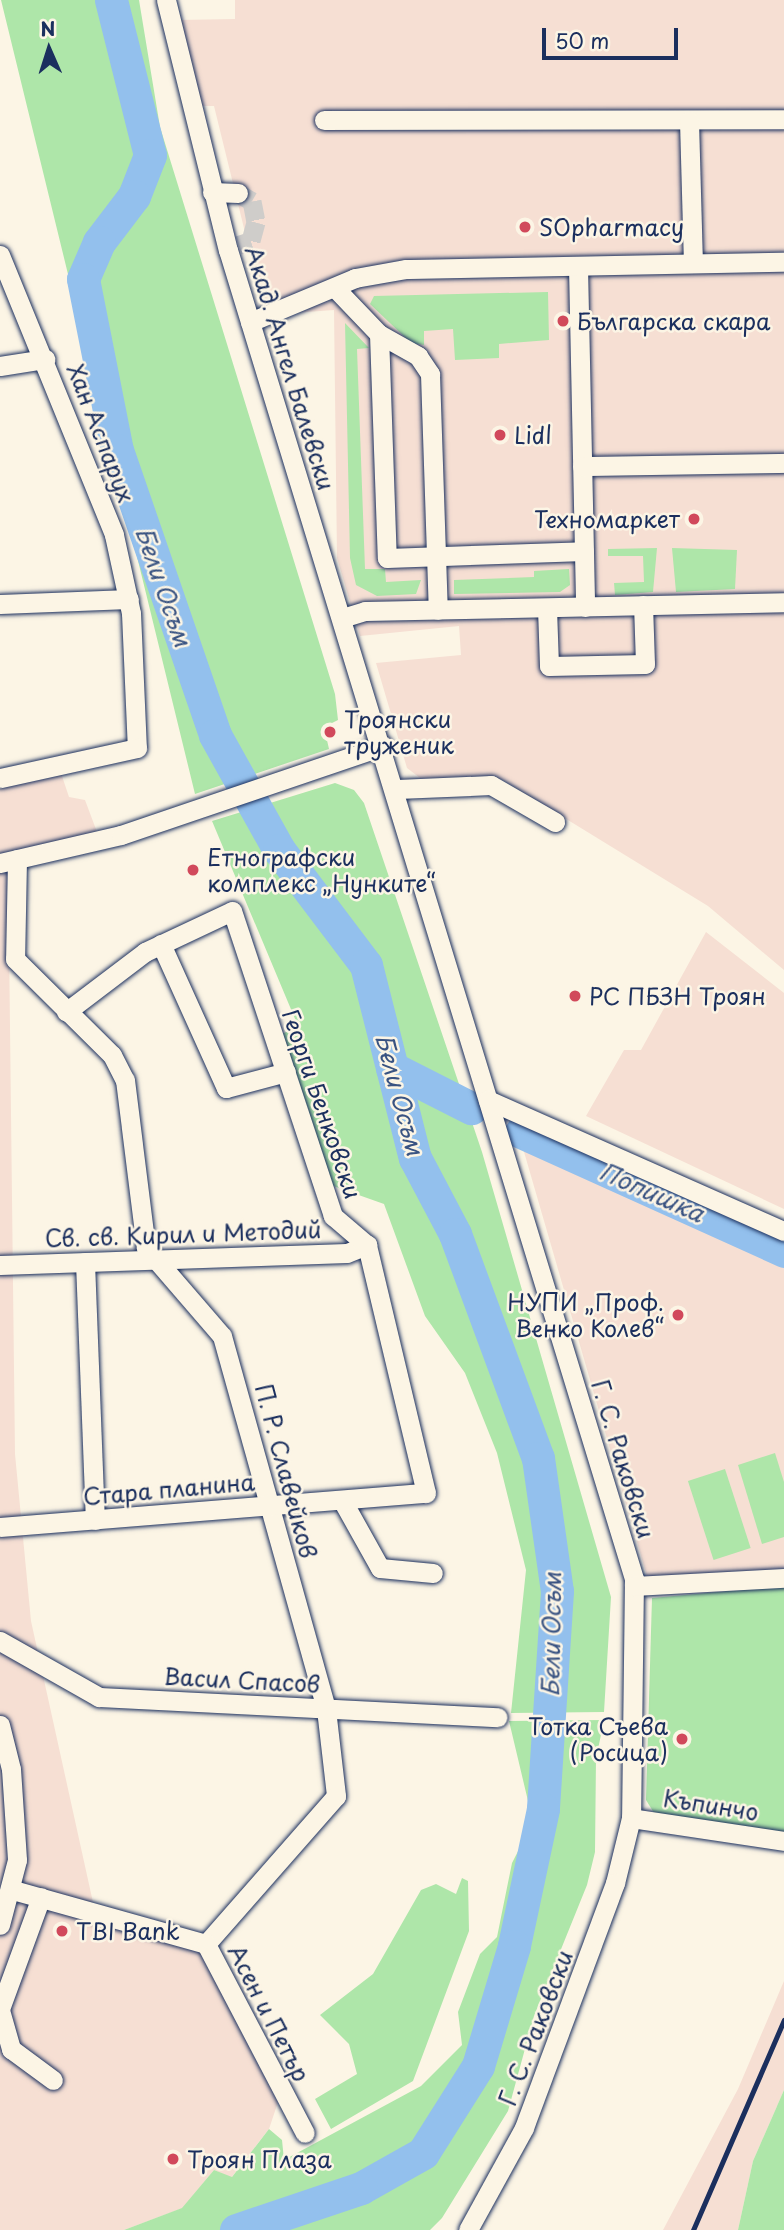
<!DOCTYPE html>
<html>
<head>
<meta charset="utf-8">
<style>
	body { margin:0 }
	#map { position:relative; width:784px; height:2230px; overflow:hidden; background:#fcf5e5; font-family:"Playpen Sans",sans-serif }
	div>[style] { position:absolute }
	.built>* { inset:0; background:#f6dfd3 }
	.green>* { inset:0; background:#aee6a9; transform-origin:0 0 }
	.river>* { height:33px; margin:-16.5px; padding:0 16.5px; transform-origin:16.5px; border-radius:16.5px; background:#93c0ed }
	.minor-tunnel>* { height:19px; margin-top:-9.5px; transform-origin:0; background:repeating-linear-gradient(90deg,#cfcdca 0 19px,transparent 0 29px) }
	.roads { filter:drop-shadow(0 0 2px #1b2f5e) drop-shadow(0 0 2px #1b2f5e) }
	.minor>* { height:19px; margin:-9.5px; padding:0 9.5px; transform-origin:9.5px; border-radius:9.5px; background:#fcf5e5 }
	.rail>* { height:5px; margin:-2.5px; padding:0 2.5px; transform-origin:2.5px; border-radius:2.5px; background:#1b2f5e }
	.dots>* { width:19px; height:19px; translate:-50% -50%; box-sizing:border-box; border:4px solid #fcf5e5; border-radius:50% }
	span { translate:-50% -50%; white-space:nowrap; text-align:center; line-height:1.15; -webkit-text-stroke:5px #fcf5e5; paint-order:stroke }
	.poi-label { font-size:23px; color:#1b2f5e }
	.left { translate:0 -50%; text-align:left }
	.right { translate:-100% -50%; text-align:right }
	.street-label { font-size:23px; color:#1b2f5e }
	.water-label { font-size:24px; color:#395382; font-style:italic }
	.north { position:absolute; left:14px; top:14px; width:70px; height:70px; -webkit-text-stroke:5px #fcf5e5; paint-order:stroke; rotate:357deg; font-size:19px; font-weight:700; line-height:28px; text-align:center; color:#1b2f5e }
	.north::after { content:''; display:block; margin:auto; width:24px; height:32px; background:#1b2f5e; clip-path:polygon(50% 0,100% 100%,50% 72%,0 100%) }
	.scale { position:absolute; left:542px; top:28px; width:136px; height:32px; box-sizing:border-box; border:4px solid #1b2f5e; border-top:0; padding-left:9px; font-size:21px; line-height:24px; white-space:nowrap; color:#1b2f5e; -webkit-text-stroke:5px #fcf5e5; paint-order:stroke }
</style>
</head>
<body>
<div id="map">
	<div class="built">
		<div style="clip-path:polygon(235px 0,784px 0,784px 970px,708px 906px,501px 779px,424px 781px,407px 768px,376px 663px,461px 655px,459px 626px,360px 636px,337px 558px,334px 310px,293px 313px,268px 326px,214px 106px,200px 106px,178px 20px,235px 19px)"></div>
		<div style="clip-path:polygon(58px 764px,69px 797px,85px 800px,97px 832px,13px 864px,9px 942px,15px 1454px,31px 1621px,96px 1916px,204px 1947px,278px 2102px,269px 2129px,231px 2178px,214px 2170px,183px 2208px,124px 2230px,0 2230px,0 774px)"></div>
		<div style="clip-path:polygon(706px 932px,784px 993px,784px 1209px,586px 1116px,624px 1050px,641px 1050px)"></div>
		<div style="clip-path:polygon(520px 1138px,581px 1173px,784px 1258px,784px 1571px,648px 1580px)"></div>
		<div style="clip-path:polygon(784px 1981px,784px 2090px,753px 2161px,738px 2230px,663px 2230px,738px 2089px)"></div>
	</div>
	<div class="green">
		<div style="clip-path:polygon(1px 0,139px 0,160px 127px,335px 694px,338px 720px,324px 727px,329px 749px,195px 794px)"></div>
		<div style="clip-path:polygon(548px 292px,549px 340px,499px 344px,499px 358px,455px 360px,453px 329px,424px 331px,424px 345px,411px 343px,370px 304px,374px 296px)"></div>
		<div style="clip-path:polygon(345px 323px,369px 348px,357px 349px,365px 569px,385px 569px,386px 582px,421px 580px,416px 594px,377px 596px,356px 585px,350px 558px)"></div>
		<div style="clip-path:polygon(657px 548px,653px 592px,615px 595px,614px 583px,644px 582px,643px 556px,608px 556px,608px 549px)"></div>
		<div style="clip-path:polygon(672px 548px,737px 550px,735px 589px,676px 592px)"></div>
		<div style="clip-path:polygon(569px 569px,570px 585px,560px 592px,454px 594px,454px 580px,534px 577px,534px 571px)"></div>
		<div style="clip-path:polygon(335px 783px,354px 790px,364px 803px,482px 1152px,611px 1597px,604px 1712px,511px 1713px,526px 1570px,497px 1453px,465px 1373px,425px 1316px,384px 1204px,322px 1182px,276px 1037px,298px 1026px,212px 821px)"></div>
		<div style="clip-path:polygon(521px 1125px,784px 1233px,784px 1258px,581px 1173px,520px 1138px)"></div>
		<div style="clip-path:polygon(775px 1453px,784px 1482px,784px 1537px,762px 1544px,738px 1465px)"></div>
		<div style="left:725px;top:1469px;width:83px;height:39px;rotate:72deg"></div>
		<div style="clip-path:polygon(784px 1586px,784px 1834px,654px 1813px,646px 1800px,652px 1598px)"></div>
		<div style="clip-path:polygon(604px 1720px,596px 1759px,595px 1852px,587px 1885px,534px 2016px,508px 2111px,442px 2218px,430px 2230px,124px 2230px,182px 2208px,214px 2170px,232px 2177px,269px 2129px,282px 2140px,284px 2160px,421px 2086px,462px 2045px,458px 2012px,480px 1954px,497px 1937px,512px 1863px,533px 1822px,509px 1721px)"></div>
		<div style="clip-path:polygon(462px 1878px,468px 1881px,469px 1931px,413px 2081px,331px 2129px,315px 2099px,357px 2074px,349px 2044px,320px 2015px,373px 1974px,421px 1890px,436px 1884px,456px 1894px)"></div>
		<div style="clip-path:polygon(784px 2090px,784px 2230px,738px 2230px,753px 2161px)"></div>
	</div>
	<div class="river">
		<div style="left:111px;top:0;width:160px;rotate:75.9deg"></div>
		<div style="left:150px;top:155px;width:44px;rotate:111.3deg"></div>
		<div style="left:134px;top:196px;width:58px;rotate:127.3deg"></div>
		<div style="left:99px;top:242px;width:40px;rotate:113.4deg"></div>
		<div style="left:83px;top:279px;width:174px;rotate:78.8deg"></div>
		<div style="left:117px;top:450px;width:301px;rotate:71deg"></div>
		<div style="left:215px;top:735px;width:132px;rotate:60.9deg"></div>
		<div style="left:279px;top:850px;width:144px;rotate:52.9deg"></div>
		<div style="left:366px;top:965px;width:199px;rotate:75.8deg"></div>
		<div style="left:415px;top:1158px;width:86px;rotate:62.2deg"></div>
		<div style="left:455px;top:1234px;width:239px;rotate:69.7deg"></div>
		<div style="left:538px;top:1458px;width:134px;rotate:81.9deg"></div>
		<div style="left:557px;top:1591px;width:218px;rotate:93.7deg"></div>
		<div style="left:543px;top:1809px;width:140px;rotate:102deg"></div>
		<div style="left:514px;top:1946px;width:125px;rotate:106.7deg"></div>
		<div style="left:478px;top:2066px;width:103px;rotate:122.3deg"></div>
		<div style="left:423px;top:2153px;width:71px;rotate:150.6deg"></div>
		<div style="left:361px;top:2188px;width:132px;rotate:161.4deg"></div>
		<div style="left:392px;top:1068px;width:89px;rotate:26.9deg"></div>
		<div style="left:521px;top:1132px;width:289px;rotate:24.3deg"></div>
	</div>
	<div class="minor-tunnel">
		<div style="left:238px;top:193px;width:16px;rotate:30deg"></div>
		<div style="left:252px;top:201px;width:21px;rotate:79deg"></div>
		<div style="left:256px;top:222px;width:20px;rotate:105deg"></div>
		<div style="left:251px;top:241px;width:13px;rotate:162deg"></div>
	</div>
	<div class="roads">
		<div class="minor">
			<div style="left:166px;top:0;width:258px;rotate:76.1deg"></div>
			<div style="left:228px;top:250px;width:1390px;rotate:73.01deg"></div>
			<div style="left:634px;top:1579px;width:239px;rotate:90.7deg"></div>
			<div style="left:631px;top:1818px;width:67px;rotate:103.8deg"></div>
			<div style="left:615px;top:1883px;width:261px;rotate:110.4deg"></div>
			<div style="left:524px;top:2128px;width:116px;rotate:118.8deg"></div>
			<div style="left:324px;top:120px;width:460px;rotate:-0.1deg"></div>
			<div style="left:689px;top:121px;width:142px;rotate:88.4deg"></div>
			<div style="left:212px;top:192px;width:26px;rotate:2deg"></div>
			<div style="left:0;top:255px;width:302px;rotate:67.8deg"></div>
			<div style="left:114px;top:535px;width:80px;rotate:77.7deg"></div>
			<div style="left:131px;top:613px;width:135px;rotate:87.5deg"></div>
			<div style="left:137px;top:748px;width:140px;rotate:167.6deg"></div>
			<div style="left:578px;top:266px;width:341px;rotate:88.8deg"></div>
			<div style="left:335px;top:288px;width:64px;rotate:46.3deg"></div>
			<div style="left:379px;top:334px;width:224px;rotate:88deg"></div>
			<div style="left:387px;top:558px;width:197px;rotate:-2deg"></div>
			<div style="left:250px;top:322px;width:114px;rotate:-22.7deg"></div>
			<div style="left:355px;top:278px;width:52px;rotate:-10deg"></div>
			<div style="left:406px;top:269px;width:378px;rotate:-1.1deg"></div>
			<div style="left:379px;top:334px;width:45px;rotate:29.4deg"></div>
			<div style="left:418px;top:356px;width:22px;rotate:56deg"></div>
			<div style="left:430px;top:374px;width:236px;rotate:88.1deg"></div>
			<div style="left:0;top:366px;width:46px;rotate:-8.8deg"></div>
			<div style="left:582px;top:466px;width:202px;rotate:-0.9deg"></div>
			<div style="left:0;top:604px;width:129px;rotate:-2.2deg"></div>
			<div style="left:547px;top:608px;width:58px;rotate:88deg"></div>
			<div style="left:549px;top:666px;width:96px;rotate:-1.2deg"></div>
			<div style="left:645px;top:664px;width:59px;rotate:-91.9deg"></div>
			<div style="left:342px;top:618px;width:24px;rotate:-17deg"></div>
			<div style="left:365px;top:611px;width:419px;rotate:-1.2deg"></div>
			<div style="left:397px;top:789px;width:94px;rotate:-2.4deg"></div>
			<div style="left:491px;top:785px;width:74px;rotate:30deg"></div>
			<div style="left:17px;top:859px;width:100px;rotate:91.1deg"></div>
			<div style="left:15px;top:959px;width:136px;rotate:44.7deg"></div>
			<div style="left:112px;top:1055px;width:28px;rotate:63deg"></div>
			<div style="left:125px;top:1080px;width:169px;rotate:82.9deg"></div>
			<div style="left:146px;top:1248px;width:116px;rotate:49.2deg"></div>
			<div style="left:222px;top:1336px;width:387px;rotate:74.4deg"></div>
			<div style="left:326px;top:1709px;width:88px;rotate:83.4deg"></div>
			<div style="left:336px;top:1796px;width:197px;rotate:131.3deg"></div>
			<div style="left:0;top:863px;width:124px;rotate:-13deg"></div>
			<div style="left:121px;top:835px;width:277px;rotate:-18.8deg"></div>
			<div style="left:161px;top:944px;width:158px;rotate:65.7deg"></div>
			<div style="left:226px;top:1088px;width:62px;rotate:-14.9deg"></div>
			<div style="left:488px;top:1100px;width:324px;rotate:23.9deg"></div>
			<div style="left:85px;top:1262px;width:258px;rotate:87.8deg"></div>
			<div style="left:0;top:1265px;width:347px;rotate:-2deg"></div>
			<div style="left:347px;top:1253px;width:22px;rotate:-22deg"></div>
			<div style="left:342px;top:1500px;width:78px;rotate:60.8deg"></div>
			<div style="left:380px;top:1568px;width:53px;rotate:5.4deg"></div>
			<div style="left:0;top:1527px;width:427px;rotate:-4.6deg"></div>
			<div style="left:426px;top:1493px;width:255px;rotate:-103.4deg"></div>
			<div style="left:367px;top:1245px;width:45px;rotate:-139.5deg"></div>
			<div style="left:333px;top:1216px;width:321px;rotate:-108.3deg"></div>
			<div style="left:232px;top:911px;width:96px;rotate:154.8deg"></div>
			<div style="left:145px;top:952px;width:99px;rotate:142.8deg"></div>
			<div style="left:634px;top:1586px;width:150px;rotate:-3.1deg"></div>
			<div style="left:0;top:1641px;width:114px;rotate:29.5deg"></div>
			<div style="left:99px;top:1697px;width:399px;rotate:2.9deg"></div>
			<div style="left:0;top:1725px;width:45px;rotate:76deg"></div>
			<div style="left:11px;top:1769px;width:91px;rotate:86.2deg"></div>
			<div style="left:17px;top:1860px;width:67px;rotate:104.7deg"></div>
			<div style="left:631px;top:1818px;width:155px;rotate:8.5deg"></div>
			<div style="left:13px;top:1890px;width:200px;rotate:15.6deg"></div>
			<div style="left:206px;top:1944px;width:213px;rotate:62.4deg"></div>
			<div style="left:0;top:2009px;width:119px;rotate:-69.9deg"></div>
			<div style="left:0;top:2010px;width:41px;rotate:74.2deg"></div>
			<div style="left:11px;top:2049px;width:52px;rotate:36.4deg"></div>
		</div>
	</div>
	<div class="rail">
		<div style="left:693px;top:2230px;width:229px;rotate:-66.6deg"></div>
	</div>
	<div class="dots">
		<div style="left:525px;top:227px;background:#d1495b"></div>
		<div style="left:563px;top:321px;background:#d1495b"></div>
		<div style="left:500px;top:435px;background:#d1495b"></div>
		<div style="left:694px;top:519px;background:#d1495b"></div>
		<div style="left:330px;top:732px;background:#d1495b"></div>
		<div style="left:193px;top:870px;background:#d1495b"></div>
		<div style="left:575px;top:996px;background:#d1495b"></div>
		<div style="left:678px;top:1315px;background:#d1495b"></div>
		<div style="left:682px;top:1739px;background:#d1495b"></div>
		<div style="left:62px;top:1931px;background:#d1495b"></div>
		<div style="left:173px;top:2159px;background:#d1495b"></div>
	</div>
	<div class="poi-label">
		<span class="left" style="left:539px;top:227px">SOpharmacy</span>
		<span class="left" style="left:577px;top:321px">Българска скара</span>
		<span class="left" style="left:514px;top:435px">Lidl</span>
		<span class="right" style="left:680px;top:519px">Техномаркет</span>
		<span class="left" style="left:344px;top:732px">Троянски<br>труженик</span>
		<span class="left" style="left:207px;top:870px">Етнографски<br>комплекс „Нунките“</span>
		<span class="left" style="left:589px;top:996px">РС ПБЗН Троян</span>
		<span class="right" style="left:664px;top:1315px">НУПИ „Проф.<br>Венко Колев“</span>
		<span class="right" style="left:668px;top:1739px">Тотка Съева<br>(Росица)</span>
		<span class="left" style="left:76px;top:1931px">TBI Bank</span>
		<span class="left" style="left:187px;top:2159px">Троян Плаза</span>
	</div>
	<div class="street-label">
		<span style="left:290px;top:368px;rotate:73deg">Акад. Ангел Балевски</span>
		<span style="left:101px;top:433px;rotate:69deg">Хан Аспарух</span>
		<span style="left:322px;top:1104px;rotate:71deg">Георги Бенковски</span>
		<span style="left:183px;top:1234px;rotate:-2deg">Св. св. Кирил и Методий</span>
		<span style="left:623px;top:1459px;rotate:73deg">Г. С. Раковски</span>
		<span style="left:286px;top:1471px;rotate:75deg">П. Р. Славейков</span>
		<span style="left:169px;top:1489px;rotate:-5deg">Стара планина</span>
		<span style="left:242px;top:1680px;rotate:3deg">Васил Спасов</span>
		<span style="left:711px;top:1805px;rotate:9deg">Къпинчо</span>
		<span style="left:269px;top:2013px;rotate:63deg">Асен и Петър</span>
		<span style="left:536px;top:2028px;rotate:-69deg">Г. С. Раковски</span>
	</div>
	<div class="water-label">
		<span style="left:164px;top:587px;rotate:71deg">Бели Осъм</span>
		<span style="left:400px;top:1095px;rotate:75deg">Бели Осъм</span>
		<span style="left:652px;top:1192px;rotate:24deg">Попишка</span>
		<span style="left:551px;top:1634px;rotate:-89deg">Бели Осъм</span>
	</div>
	<div class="north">N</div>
	<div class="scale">50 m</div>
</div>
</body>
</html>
